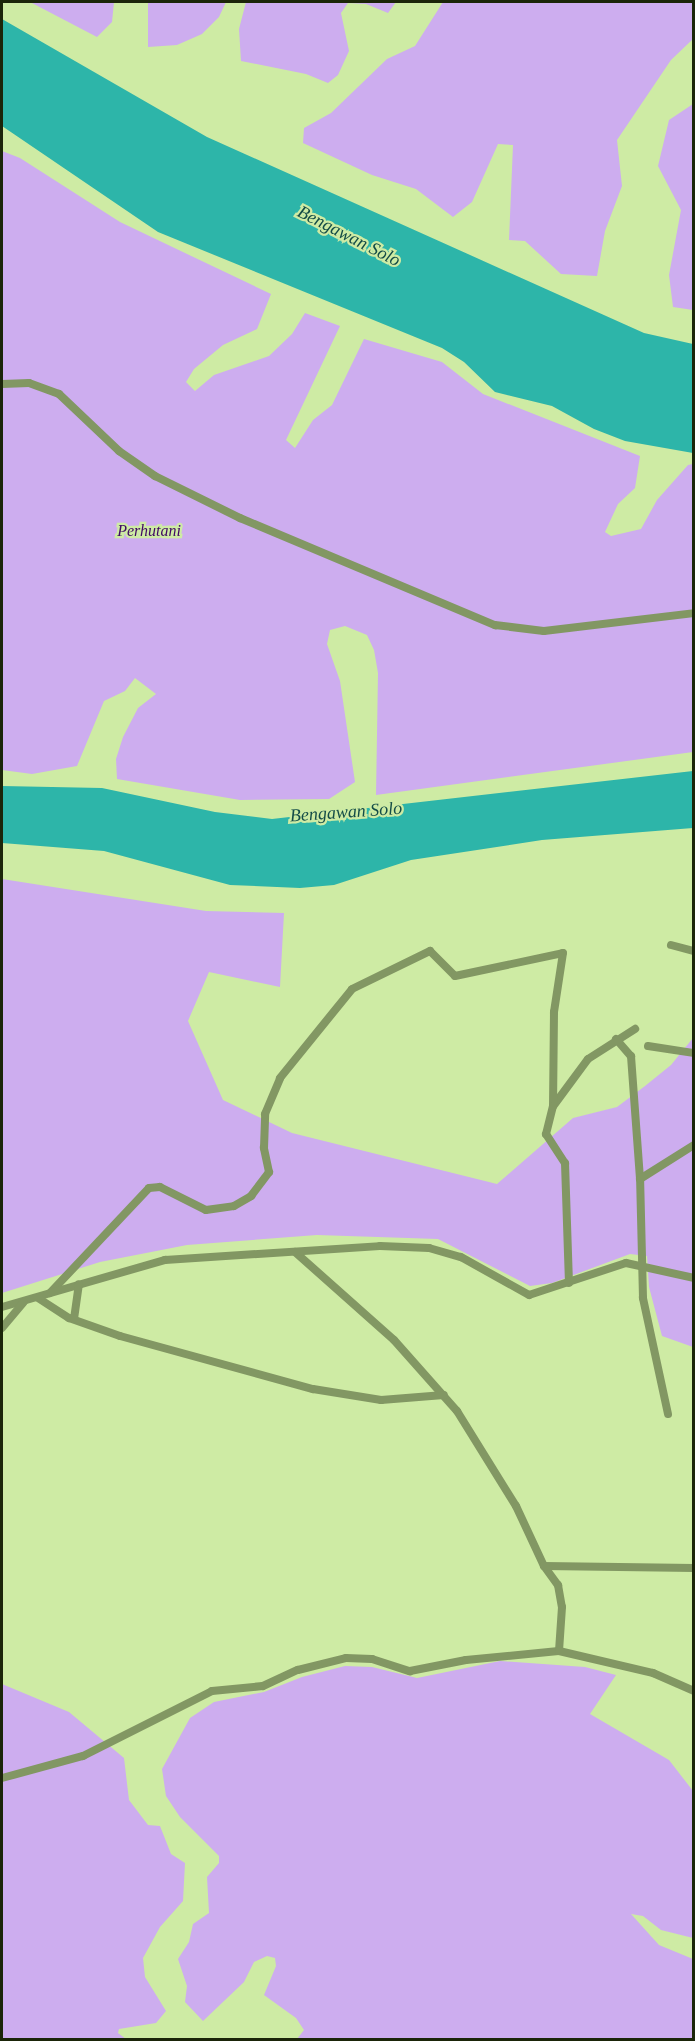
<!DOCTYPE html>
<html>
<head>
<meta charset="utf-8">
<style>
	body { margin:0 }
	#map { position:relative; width:695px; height:2041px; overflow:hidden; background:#ceeba4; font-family:Georgia,serif }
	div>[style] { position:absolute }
	.green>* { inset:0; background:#cdadef }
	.water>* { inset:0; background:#2db5a9 }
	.minor>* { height:8px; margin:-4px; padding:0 4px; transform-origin:4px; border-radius:4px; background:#829763 }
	span { translate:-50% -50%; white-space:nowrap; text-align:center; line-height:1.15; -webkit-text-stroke:4.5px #ceeba4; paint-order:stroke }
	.park-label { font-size:16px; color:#400964; font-style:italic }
	.water-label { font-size:18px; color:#144c47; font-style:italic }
	.frame { position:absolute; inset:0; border:3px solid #1b2509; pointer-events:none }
</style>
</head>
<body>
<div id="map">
	<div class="green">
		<div style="clip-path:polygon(30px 2px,114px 2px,112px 22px,97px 37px)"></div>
		<div style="clip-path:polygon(148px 2px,226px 2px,219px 17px,202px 34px,177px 45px,148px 47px)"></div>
		<div style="clip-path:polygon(246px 2px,396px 2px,388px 13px,366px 4px,348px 3px,341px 13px,349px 51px,338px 75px,328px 83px,306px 74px,241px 61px,239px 29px)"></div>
		<div style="clip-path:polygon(443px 2px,693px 2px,693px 39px,671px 60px,617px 140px,622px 186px,605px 231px,597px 276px,561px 274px,525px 241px,509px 240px,513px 145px,498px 144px,472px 202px,453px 217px,416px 189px,372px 175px,303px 143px,304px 128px,331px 113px,387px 59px,415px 46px)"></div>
		<div style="clip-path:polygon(693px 104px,693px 310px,673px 307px,669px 275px,681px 210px,658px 166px,669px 120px)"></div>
		<div style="clip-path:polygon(2px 151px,20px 158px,120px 222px,271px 294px,257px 329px,223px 345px,194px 369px,186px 382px,195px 391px,214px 375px,269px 356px,292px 334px,305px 313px,340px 326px,286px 440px,295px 448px,313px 420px,332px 405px,364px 339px,442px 362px,483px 394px,640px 456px,635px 488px,618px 504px,605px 532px,611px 536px,641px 529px,657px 500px,688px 465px,693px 464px,693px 752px,376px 795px,378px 673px,374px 650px,367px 635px,345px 626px,330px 630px,327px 644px,340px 681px,355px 782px,329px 799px,240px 800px,117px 779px,116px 759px,123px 737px,138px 708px,156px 694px,135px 678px,125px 691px,104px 701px,77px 766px,32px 774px,2px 770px)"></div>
		<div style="clip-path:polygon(2px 879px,206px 911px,284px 913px,280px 987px,209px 972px,188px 1021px,223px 1100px,292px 1133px,497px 1184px,573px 1118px,617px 1107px,645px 1086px,671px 1065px,693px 1038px,693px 1347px,662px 1336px,649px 1287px,647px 1256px,630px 1254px,552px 1283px,530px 1286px,438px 1239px,317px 1235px,187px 1245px,100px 1262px,2px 1293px)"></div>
		<div style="clip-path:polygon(500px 1661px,585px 1667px,616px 1675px,590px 1714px,669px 1760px,693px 1791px,693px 1938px,661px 1930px,643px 1916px,631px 1914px,659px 1945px,693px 1959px,693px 2039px,297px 2039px,304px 2030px,296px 2018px,264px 1995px,276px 1966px,275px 1958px,267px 1956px,254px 1962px,244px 1982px,203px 2021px,185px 2002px,187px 1986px,178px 1959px,189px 1942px,193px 1924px,209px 1913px,207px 1877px,219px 1863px,219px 1856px,180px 1817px,166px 1796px,162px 1769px,190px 1718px,214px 1702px,264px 1692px,302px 1677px,345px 1666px,372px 1667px,417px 1678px)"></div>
		<div style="clip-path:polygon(2px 1684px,69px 1712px,124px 1758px,129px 1800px,148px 1825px,160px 1826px,171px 1854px,185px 1863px,183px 1901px,160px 1927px,143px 1958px,145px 1977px,166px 2011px,156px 2023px,119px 2029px,118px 2033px,126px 2039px,2px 2039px)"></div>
	</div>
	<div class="water">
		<div style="clip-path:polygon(2px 19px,207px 137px,644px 333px,693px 344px,693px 453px,625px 441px,594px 429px,552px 406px,495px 392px,464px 362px,442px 348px,158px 232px,2px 126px)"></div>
		<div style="clip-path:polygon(693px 771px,693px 828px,542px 840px,411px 860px,334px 885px,300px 888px,230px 885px,104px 851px,2px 843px,2px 786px,102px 788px,215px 812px,272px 819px)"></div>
	</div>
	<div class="minor">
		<div style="left:2px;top:384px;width:27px;rotate:-2deg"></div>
		<div style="left:29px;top:383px;width:32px;rotate:20deg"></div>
		<div style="left:59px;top:394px;width:83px;rotate:43.5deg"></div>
		<div style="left:119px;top:451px;width:44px;rotate:34.8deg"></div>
		<div style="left:155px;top:476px;width:95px;rotate:26.3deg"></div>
		<div style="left:240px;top:518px;width:277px;rotate:22.8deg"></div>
		<div style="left:495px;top:625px;width:49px;rotate:7deg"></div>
		<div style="left:544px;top:631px;width:151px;rotate:-6.8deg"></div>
		<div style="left:671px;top:945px;width:24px;rotate:15deg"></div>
		<div style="left:616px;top:1039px;width:23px;rotate:49deg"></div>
		<div style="left:631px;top:1056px;width:123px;rotate:85.8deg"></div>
		<div style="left:648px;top:1046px;width:47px;rotate:8.7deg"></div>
		<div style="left:554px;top:1105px;width:57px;rotate:-53.5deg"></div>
		<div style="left:588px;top:1059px;width:56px;rotate:-32.6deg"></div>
		<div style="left:295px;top:1252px;width:132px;rotate:41.6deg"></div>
		<div style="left:394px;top:1340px;width:95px;rotate:48.4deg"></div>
		<div style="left:457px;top:1411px;width:112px;rotate:58.2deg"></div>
		<div style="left:516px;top:1506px;width:66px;rotate:65deg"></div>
		<div style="left:544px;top:1566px;width:24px;rotate:54deg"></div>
		<div style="left:558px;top:1585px;width:22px;rotate:80deg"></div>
		<div style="left:562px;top:1607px;width:44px;rotate:93.9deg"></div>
		<div style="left:50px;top:1293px;width:144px;rotate:-46.7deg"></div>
		<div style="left:149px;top:1188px;width:11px;rotate:-5deg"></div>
		<div style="left:160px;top:1187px;width:51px;rotate:26.6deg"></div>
		<div style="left:206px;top:1210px;width:28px;rotate:-8deg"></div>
		<div style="left:234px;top:1206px;width:20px;rotate:-30deg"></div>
		<div style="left:251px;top:1196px;width:30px;rotate:-53deg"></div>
		<div style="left:269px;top:1172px;width:25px;rotate:-102deg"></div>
		<div style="left:264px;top:1148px;width:34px;rotate:-88deg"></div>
		<div style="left:265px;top:1114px;width:39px;rotate:-67deg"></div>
		<div style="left:280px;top:1078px;width:114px;rotate:-51deg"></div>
		<div style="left:352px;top:989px;width:87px;rotate:-26deg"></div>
		<div style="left:430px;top:951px;width:35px;rotate:45deg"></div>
		<div style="left:455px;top:976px;width:110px;rotate:-12deg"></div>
		<div style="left:563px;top:953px;width:60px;rotate:98.7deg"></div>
		<div style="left:554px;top:1012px;width:94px;rotate:90.6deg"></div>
		<div style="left:553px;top:1106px;width:29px;rotate:104deg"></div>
		<div style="left:546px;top:1134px;width:35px;rotate:57deg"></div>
		<div style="left:565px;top:1163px;width:120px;rotate:88.1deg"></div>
		<div style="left:38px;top:1298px;width:37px;rotate:33deg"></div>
		<div style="left:69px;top:1318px;width:54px;rotate:19.4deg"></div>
		<div style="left:120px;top:1336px;width:200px;rotate:15.4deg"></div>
		<div style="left:313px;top:1389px;width:69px;rotate:9.2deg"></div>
		<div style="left:381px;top:1400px;width:63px;rotate:-4.5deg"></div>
		<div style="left:2px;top:1307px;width:170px;rotate:-16.1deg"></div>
		<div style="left:165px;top:1260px;width:215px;rotate:-3.7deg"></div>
		<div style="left:380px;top:1246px;width:49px;rotate:2.3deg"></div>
		<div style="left:429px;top:1248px;width:33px;rotate:16deg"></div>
		<div style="left:461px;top:1257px;width:78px;rotate:29.2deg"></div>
		<div style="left:529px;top:1295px;width:102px;rotate:-18.3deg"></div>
		<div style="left:626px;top:1263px;width:70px;rotate:12.4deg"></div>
		<div style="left:74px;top:1319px;width:35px;rotate:-82deg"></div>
		<div style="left:2px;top:1328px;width:34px;rotate:-50deg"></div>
		<div style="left:668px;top:1414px;width:119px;rotate:-102.2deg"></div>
		<div style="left:643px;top:1298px;width:119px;rotate:-91.4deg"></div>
		<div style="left:640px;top:1179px;width:64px;rotate:-32.2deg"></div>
		<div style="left:544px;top:1566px;width:150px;rotate:0.8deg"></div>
		<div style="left:2px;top:1778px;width:84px;rotate:-15.2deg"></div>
		<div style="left:83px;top:1756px;width:144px;rotate:-26.7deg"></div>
		<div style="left:212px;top:1691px;width:51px;rotate:-5.6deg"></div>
		<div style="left:263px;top:1686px;width:38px;rotate:-25deg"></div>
		<div style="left:298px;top:1670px;width:49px;rotate:-14deg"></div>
		<div style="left:346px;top:1658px;width:26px;rotate:2deg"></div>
		<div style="left:372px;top:1659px;width:40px;rotate:18deg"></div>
		<div style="left:410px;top:1671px;width:57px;rotate:-11.1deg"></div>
		<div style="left:466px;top:1660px;width:93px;rotate:-5.5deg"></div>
		<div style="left:559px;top:1651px;width:97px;rotate:13.2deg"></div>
		<div style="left:653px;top:1673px;width:45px;rotate:23.7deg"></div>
	</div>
	<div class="park-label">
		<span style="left:149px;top:531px">Perhutani</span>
	</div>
	<div class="water-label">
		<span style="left:349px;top:236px;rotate:27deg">Bengawan Solo</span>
		<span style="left:346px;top:812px;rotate:-4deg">Bengawan Solo</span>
	</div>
	<div class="frame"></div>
</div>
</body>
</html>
